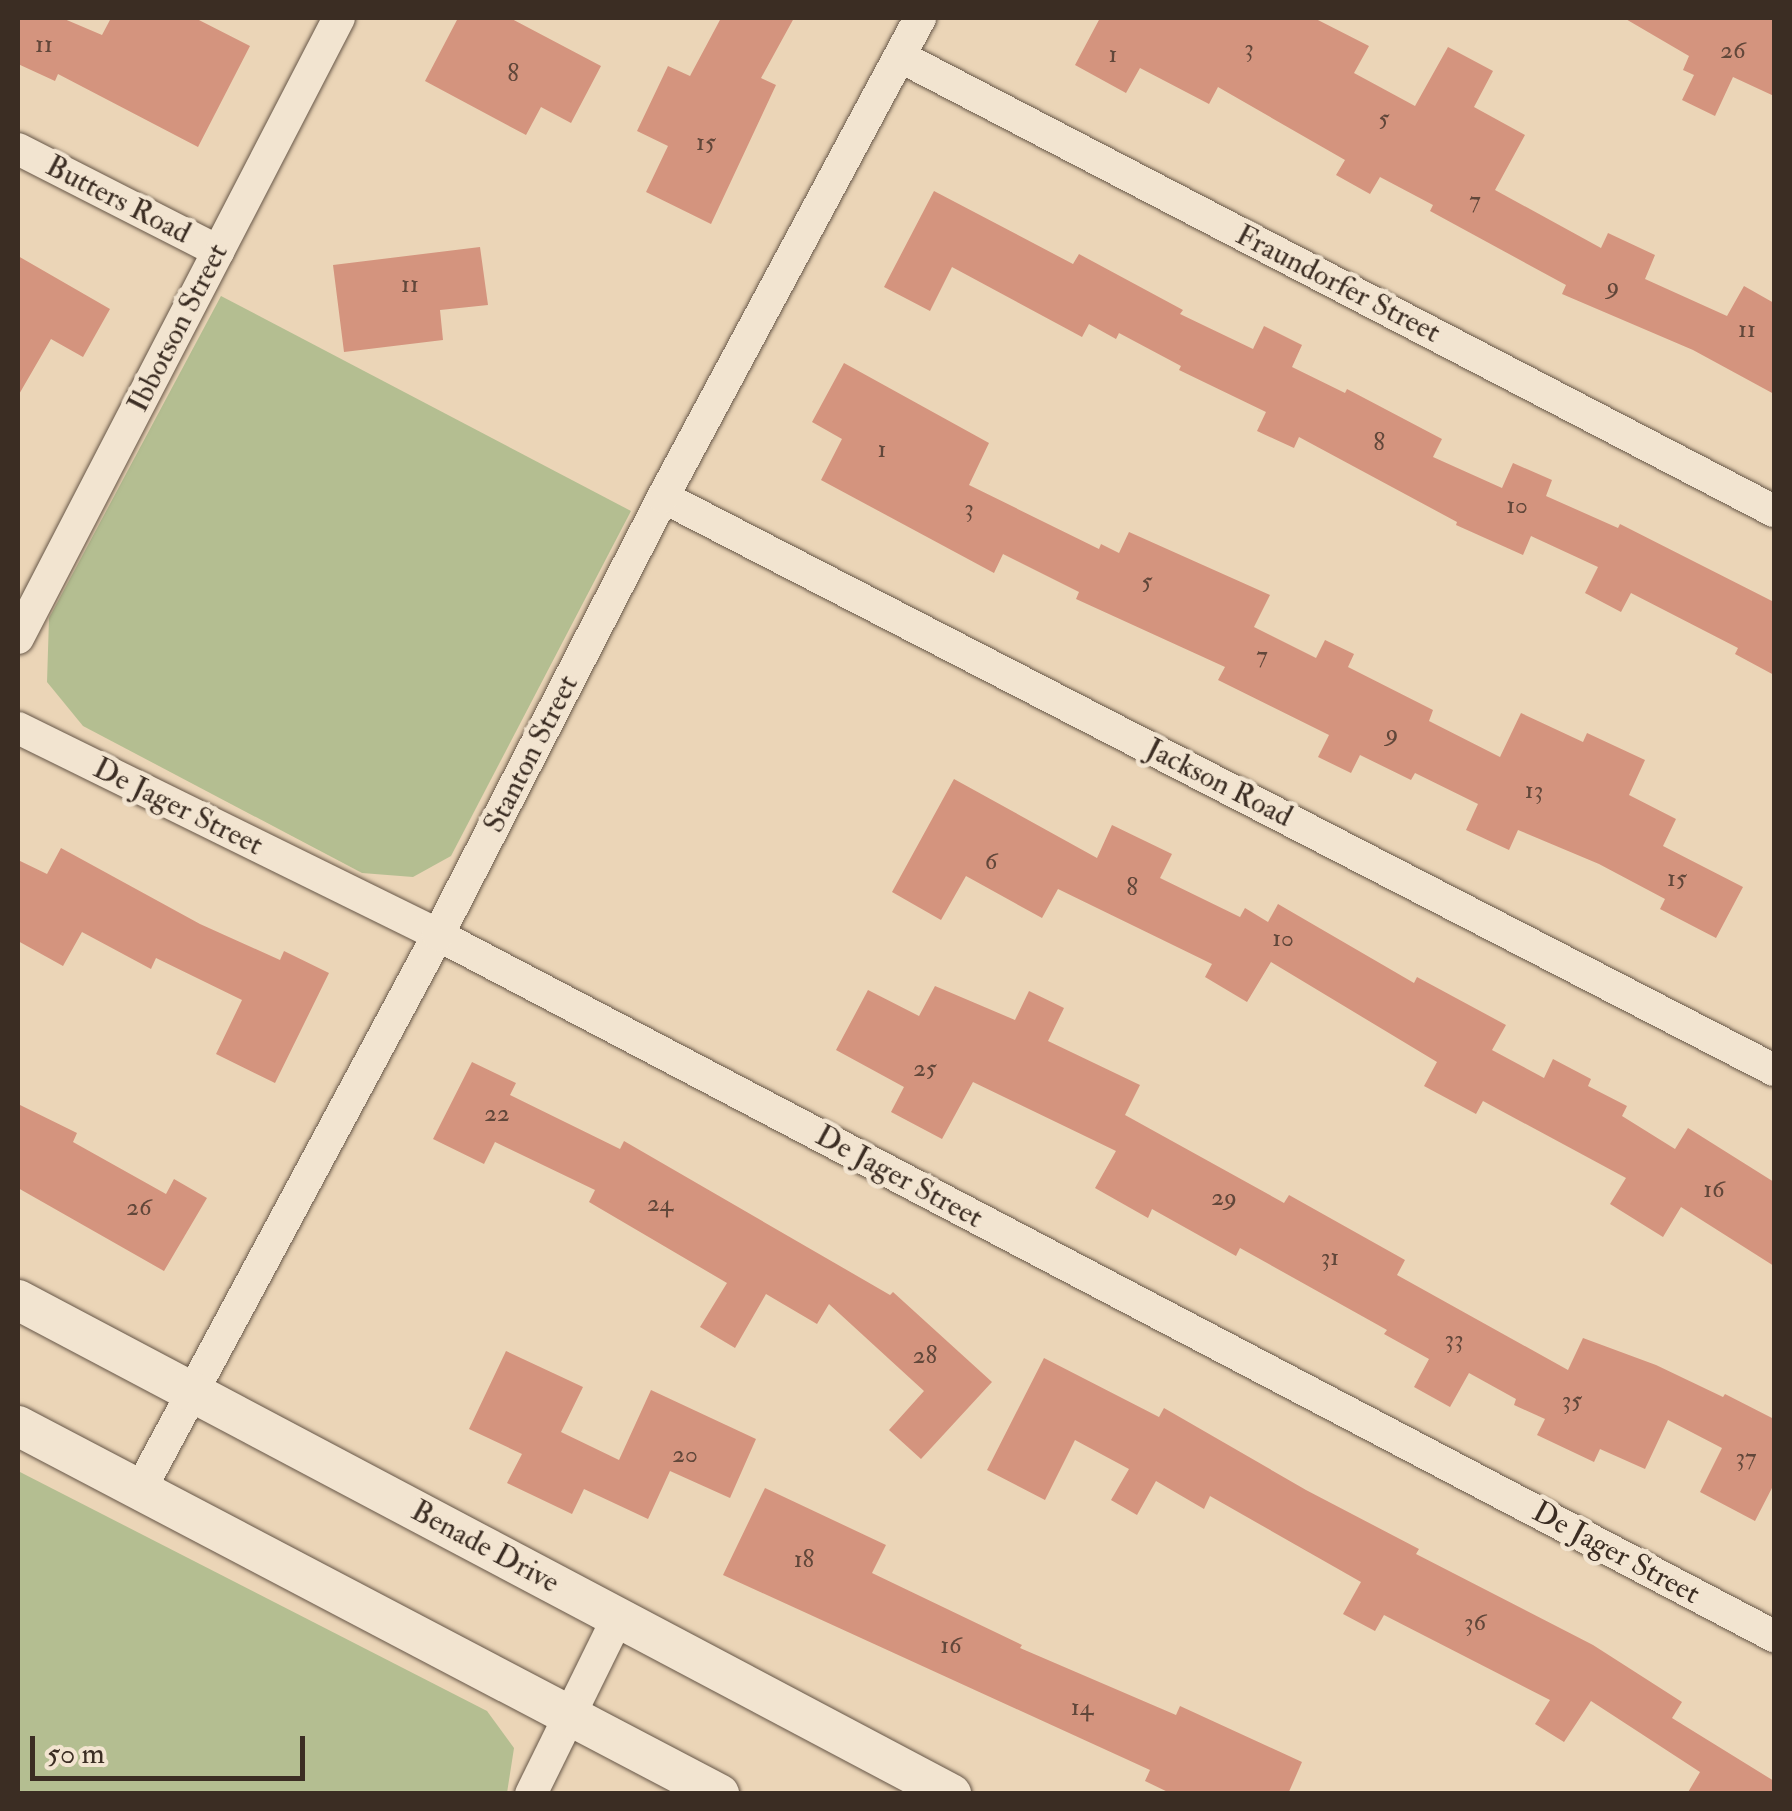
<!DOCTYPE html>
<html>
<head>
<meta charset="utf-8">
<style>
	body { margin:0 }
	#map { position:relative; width:1792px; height:1811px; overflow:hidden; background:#ebd5b7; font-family:"IM FELL Double Pica",serif }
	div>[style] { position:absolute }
	.green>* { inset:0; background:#b4be91 }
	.building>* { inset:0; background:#d4947e }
	.roads { filter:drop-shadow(0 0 2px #675748) drop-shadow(0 0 2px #675748) }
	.minor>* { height:32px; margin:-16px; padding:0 16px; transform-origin:16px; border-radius:16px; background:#f2e4d0 }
	.tertiary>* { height:40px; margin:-20px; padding:0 20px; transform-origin:20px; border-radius:20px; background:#f2e4d0 }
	span { translate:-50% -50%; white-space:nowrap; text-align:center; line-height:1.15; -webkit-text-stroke:9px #f2e4d0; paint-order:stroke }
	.number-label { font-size:25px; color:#61473a }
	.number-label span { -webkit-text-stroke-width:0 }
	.street-label { font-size:30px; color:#3b2d23 }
	.frame { position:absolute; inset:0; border:20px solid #3b2d23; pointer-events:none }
	.scale { position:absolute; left:30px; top:1736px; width:275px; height:45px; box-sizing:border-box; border:5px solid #3b2d23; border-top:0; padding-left:12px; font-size:30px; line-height:35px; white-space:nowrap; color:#3b2d23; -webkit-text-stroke:8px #f2e4d0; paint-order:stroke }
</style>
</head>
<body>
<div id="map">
	<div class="green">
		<div style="clip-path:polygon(221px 296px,631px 511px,451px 856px,413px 877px,362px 873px,83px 726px,47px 682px,49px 618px)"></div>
		<div style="clip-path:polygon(18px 1471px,487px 1711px,514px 1748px,507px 1793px,18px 1793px)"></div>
	</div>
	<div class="building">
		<div style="clip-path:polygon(18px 18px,62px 18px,102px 35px,111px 18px,195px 18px,250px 46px,198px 147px,58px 74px,55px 81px,18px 64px)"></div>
		<div style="clip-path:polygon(458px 18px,510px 18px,601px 66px,571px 123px,541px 107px,526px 135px,425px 81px)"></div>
		<div style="clip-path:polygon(721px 18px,794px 18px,761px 78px,776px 85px,711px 224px,646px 192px,668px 146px,637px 131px,668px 66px,690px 76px)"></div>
		<div style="clip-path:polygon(1100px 18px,1314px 18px,1369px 46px,1354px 73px,1415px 106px,1448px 47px,1493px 71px,1474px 107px,1525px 135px,1495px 190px,1601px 248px,1608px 233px,1655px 255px,1645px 279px,1727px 316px,1744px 286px,1774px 303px,1774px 394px,1693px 350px,1562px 294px,1566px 285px,1430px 211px,1433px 205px,1380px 177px,1370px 194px,1336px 175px,1345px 160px,1218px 87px,1209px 104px,1140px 68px,1126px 93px,1075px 65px)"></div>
		<div style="clip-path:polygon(1624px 18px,1774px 18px,1774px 96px,1733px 77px,1715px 116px,1682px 100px,1694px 75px,1683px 70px,1689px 56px)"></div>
		<div style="clip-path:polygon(934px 191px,1073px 264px,1079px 254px,1183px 310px,1180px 314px,1253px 349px,1264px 326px,1302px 345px,1292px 367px,1345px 393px,1347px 389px,1442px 439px,1433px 457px,1502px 488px,1513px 463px,1552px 480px,1546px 496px,1618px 528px,1620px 524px,1774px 602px,1774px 675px,1735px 654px,1738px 648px,1631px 593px,1621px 612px,1585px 593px,1598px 567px,1531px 536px,1523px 555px,1456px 525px,1457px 522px,1299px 437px,1294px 448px,1257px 431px,1266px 412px,1179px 370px,1181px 366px,1119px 333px,1116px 339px,1089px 324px,1082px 337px,952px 267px,930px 311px,884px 287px)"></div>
		<div style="clip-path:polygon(480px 247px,488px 305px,440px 310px,443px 340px,344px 352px,333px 265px)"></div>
		<div style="clip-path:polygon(18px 256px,110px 309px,83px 357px,51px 339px,18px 396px)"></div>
		<div style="clip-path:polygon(844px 363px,989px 443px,969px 485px,1099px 549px,1101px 544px,1119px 553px,1129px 532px,1270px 595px,1254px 627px,1316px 658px,1325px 640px,1354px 654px,1348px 667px,1433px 710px,1429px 721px,1500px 757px,1521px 713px,1583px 742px,1587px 733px,1645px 760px,1629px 795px,1676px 819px,1663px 846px,1743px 887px,1716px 938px,1660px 909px,1665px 899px,1599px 864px,1518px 830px,1509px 850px,1466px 830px,1478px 804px,1415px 773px,1411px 780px,1360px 755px,1351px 773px,1318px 757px,1329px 735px,1218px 680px,1225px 667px,1076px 599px,1079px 592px,1003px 554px,994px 573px,821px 480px,842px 439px,812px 422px)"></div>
		<div style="clip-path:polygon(954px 779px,1097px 858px,1112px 825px,1172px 854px,1160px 878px,1240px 917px,1245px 908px,1268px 922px,1278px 904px,1414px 983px,1417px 977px,1506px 1025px,1492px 1050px,1544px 1078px,1553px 1059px,1591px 1079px,1588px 1086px,1627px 1106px,1622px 1116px,1675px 1149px,1688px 1128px,1774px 1182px,1774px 1266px,1681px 1207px,1663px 1237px,1610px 1204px,1626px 1178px,1483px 1101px,1476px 1114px,1424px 1086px,1437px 1062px,1271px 962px,1247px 1002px,1205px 977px,1212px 964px,1058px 889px,1042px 918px,966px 876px,941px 920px,892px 892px)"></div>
		<div style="clip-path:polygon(61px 848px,200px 924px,280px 960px,284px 951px,329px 973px,275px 1083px,216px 1054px,242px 1000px,156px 958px,151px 969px,82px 932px,63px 966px,18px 941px,18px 860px,47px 874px)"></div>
		<div style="clip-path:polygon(935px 986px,1015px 1020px,1029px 991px,1064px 1008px,1048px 1041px,1140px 1085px,1125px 1115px,1284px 1203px,1289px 1195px,1405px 1260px,1397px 1275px,1568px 1370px,1583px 1338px,1656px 1365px,1723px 1397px,1725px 1394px,1774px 1419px,1774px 1484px,1755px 1521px,1700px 1492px,1722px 1448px,1668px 1420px,1645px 1469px,1600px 1449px,1594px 1462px,1537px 1435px,1545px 1419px,1514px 1405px,1516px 1399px,1469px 1373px,1450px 1407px,1414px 1387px,1429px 1359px,1384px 1334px,1387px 1330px,1240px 1248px,1236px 1256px,1152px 1209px,1148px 1218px,1095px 1188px,1116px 1151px,973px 1082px,942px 1139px,891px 1112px,904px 1087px,836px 1050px,868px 990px,919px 1016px)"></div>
		<div style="clip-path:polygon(472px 1062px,516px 1083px,510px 1095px,620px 1149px,624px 1141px,890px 1295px,893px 1292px,992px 1382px,921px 1459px,889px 1430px,924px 1391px,829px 1304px,817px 1324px,766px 1294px,735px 1348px,700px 1327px,727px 1283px,589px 1202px,595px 1190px,495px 1142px,484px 1164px,433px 1139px)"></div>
		<div style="clip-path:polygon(18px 1104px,77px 1133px,73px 1142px,166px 1194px,174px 1179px,207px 1198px,164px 1271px,18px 1188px)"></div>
		<div style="clip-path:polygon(506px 1351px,583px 1387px,561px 1432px,619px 1460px,651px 1390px,756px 1439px,730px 1498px,670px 1471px,648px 1519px,584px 1489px,572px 1514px,507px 1483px,522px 1454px,469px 1429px)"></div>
		<div style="clip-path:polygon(1044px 1358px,1159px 1417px,1164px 1408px,1306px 1490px,1419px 1549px,1416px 1554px,1593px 1645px,1682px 1702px,1672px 1718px,1774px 1781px,1774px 1794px,1687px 1794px,1700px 1772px,1591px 1701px,1564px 1742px,1535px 1724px,1550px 1700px,1384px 1615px,1375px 1631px,1343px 1614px,1361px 1582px,1210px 1496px,1204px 1509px,1156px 1481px,1137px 1515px,1111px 1500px,1129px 1469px,1075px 1440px,1045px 1500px,987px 1470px)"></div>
		<div style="clip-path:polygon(765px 1488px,886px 1545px,872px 1573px,1022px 1645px,1020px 1648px,1176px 1715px,1180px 1706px,1302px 1762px,1288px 1794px,1172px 1794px,1145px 1781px,1150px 1770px,723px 1575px)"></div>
	</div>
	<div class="roads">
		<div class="minor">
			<div style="left:901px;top:57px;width:984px;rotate:27.48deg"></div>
			<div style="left:18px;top:149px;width:225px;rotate:27deg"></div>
			<div style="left:663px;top:497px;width:1250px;rotate:27.28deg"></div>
			<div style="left:18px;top:638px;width:698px;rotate:-62.63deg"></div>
			<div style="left:18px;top:728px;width:468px;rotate:26.2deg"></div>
			<div style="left:438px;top:935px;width:1509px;rotate:27.69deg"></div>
			<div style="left:140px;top:1490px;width:630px;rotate:-61.77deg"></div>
			<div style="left:438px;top:935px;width:492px;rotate:-62.8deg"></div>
			<div style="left:663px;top:497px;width:544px;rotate:-61.78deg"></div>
			<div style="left:531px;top:1794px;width:197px;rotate:-63.8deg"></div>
		</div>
		<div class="tertiary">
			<div style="left:18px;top:1300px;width:1056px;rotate:27.9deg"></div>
			<div style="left:18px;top:1426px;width:792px;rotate:27.7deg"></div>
		</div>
	</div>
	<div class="number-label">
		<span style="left:44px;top:45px">11</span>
		<span style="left:1249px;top:49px">3</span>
		<span style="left:1733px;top:51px">26</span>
		<span style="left:1113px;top:55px">1</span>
		<span style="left:513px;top:74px">8</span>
		<span style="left:1384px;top:119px">5</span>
		<span style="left:706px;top:143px">15</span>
		<span style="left:1475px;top:201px">7</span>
		<span style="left:410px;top:285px">11</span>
		<span style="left:1613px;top:287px">9</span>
		<span style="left:1747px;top:330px">11</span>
		<span style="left:1379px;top:443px">8</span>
		<span style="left:882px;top:450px">1</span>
		<span style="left:1517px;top:506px">10</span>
		<span style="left:969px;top:509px">3</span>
		<span style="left:1147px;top:582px">5</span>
		<span style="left:1262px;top:656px">7</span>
		<span style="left:1392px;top:734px">9</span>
		<span style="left:1534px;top:791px">13</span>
		<span style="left:991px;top:862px">6</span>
		<span style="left:1677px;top:879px">15</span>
		<span style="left:1132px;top:888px">8</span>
		<span style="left:1283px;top:939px">10</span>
		<span style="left:925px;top:1069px">25</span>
		<span style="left:497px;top:1114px">22</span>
		<span style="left:1714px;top:1190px">16</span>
		<span style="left:1224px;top:1198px">29</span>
		<span style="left:660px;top:1204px">24</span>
		<span style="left:139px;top:1208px">26</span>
		<span style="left:1330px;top:1258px">31</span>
		<span style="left:1454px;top:1340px">33</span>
		<span style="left:925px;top:1356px">28</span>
		<span style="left:1572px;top:1401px">35</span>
		<span style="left:685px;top:1455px">20</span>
		<span style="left:1746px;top:1458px">37</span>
		<span style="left:804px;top:1560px">18</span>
		<span style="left:1475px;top:1623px">36</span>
		<span style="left:951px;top:1646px">16</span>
		<span style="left:1082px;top:1708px">14</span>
	</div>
	<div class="street-label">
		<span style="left:118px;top:200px;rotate:27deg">Butters Road</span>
		<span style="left:1338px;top:284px;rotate:27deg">Fraundorfer Street</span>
		<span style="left:178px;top:328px;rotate:-63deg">Ibbotson Street</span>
		<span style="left:531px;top:754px;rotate:-63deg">Stanton Street</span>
		<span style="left:1219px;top:783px;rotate:27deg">Jackson Road</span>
		<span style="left:178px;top:807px;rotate:26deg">De Jager Street</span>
		<span style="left:899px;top:1177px;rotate:28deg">De Jager Street</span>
		<span style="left:485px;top:1547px;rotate:28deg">Benade Drive</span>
		<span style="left:1616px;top:1553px;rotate:28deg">De Jager Street</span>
	</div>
	<div class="frame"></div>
	<div class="scale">50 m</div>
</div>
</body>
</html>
